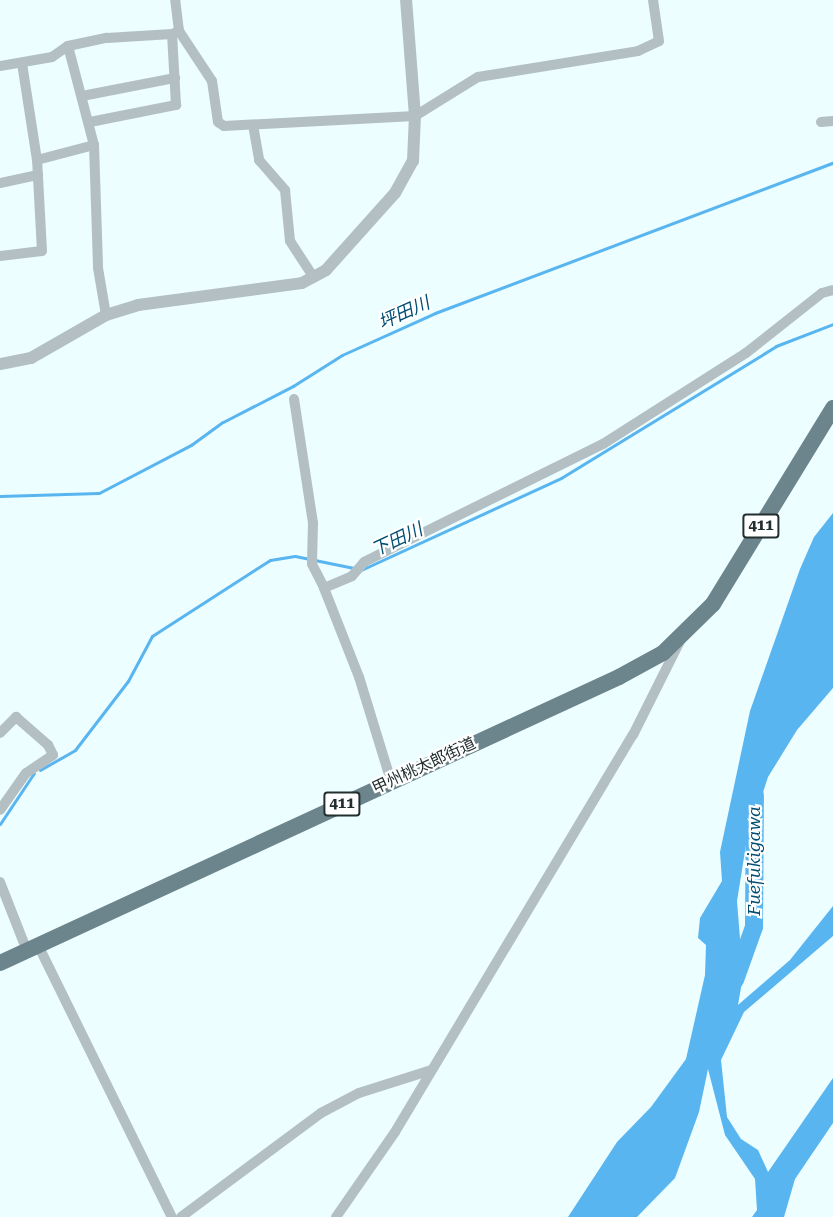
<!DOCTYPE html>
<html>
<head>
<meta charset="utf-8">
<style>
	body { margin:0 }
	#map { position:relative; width:833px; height:1217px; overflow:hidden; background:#ecfeff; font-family:"Roboto Serif","Noto Sans JP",serif }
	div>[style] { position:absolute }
	.water>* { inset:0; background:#58b5f0 }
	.stream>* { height:3px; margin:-1.5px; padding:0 1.5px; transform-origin:1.5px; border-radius:1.5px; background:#58b5f0 }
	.river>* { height:18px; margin:-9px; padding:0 9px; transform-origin:9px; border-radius:9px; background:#58b5f0 }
	.minor>* { height:10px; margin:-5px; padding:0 5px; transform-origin:5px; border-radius:5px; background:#b3bfc3 }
	.tertiary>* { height:12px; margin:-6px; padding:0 6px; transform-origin:6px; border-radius:6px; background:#b3bfc3 }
	.trunk>* { height:16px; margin:-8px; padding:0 8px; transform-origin:8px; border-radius:8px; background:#6c848b }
	span { translate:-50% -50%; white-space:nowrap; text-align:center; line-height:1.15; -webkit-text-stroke:4.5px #fff; paint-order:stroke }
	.shield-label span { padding:2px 4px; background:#fff; border:2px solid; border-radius:4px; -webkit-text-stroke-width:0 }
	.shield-label { font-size:15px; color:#232e2f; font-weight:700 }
	.street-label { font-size:16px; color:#232e2f }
	.water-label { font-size:18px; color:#004e74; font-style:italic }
</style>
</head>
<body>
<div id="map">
	<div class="water">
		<div style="clip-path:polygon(833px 513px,833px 688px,797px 730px,768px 777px,746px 845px,737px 901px,743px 976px,738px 1005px,790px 960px,833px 906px,833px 936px,744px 1012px,721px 1060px,727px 1117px,741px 1139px,758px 1150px,768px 1172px,833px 1078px,833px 1123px,795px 1179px,784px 1217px,752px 1217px,757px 1210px,755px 1179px,725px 1135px,708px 1069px,699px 1112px,675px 1178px,637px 1217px,568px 1217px,617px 1142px,651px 1107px,686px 1059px,705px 975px,706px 945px,698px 938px,700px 918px,722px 881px,720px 852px,750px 711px,800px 569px,814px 537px)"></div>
	</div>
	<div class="stream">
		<div style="left:0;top:496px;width:99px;rotate:-1.7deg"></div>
		<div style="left:99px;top:493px;width:104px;rotate:-27.6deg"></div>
		<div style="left:191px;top:445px;width:39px;rotate:-36deg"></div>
		<div style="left:223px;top:422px;width:79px;rotate:-27.2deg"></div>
		<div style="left:293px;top:386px;width:58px;rotate:-32.3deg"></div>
		<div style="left:342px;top:355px;width:102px;rotate:-24.3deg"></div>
		<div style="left:435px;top:313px;width:425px;rotate:-20.7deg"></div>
		<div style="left:361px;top:570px;width:220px;rotate:-24.7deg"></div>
		<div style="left:561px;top:478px;width:252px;rotate:-31.5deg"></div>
		<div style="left:776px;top:346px;width:61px;rotate:-21.1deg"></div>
		<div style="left:40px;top:770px;width:40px;rotate:-29.7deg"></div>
		<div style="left:75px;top:750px;width:87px;rotate:-52.5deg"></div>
		<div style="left:128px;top:681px;width:51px;rotate:-61.9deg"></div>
		<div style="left:152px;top:636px;width:140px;rotate:-32.8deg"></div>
		<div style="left:270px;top:560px;width:25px;rotate:-9deg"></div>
		<div style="left:295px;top:556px;width:60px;rotate:11.5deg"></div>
		<div style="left:0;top:824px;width:61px;rotate:-56.3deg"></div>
	</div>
	<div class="river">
		<div style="left:735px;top:980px;width:56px;rotate:-70.3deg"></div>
		<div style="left:754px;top:927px;width:132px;rotate:-89.6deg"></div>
	</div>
	<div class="minor">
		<div style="left:179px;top:31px;width:60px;rotate:56.6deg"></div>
		<div style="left:212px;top:81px;width:41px;rotate:81.7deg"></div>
		<div style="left:218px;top:122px;width:7px;rotate:34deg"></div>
		<div style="left:224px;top:126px;width:191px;rotate:-3deg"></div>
		<div style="left:415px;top:116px;width:74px;rotate:-31.8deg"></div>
		<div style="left:478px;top:77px;width:162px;rotate:-9.2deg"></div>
		<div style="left:638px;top:51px;width:23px;rotate:-25deg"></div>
		<div style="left:659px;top:41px;width:41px;rotate:-98.3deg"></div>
		<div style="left:68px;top:46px;width:102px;rotate:75.3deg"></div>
		<div style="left:94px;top:145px;width:123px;rotate:88.1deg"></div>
		<div style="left:98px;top:268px;width:48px;rotate:80.3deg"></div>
		<div style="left:0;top:66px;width:53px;rotate:-9.8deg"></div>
		<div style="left:52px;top:57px;width:19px;rotate:-35deg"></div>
		<div style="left:68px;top:46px;width:40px;rotate:-12deg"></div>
		<div style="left:107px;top:38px;width:65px;rotate:-3.5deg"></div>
		<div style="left:172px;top:34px;width:8px;rotate:-23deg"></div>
		<div style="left:179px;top:31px;width:31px;rotate:-97deg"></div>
		<div style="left:82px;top:96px;width:95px;rotate:-11deg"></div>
		<div style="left:90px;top:122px;width:88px;rotate:-11.2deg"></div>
		<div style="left:176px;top:105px;width:71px;rotate:-93.2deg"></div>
		<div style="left:821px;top:122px;width:12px;rotate:-5deg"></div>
		<div style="left:253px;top:125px;width:36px;rotate:80deg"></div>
		<div style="left:259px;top:160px;width:40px;rotate:49deg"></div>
		<div style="left:285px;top:190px;width:51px;rotate:84.4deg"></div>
		<div style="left:290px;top:241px;width:44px;rotate:57deg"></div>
		<div style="left:37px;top:160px;width:59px;rotate:-14.7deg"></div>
		<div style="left:0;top:183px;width:39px;rotate:-12deg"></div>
		<div style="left:0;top:256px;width:42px;rotate:-6.8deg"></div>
		<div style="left:42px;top:251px;width:91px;rotate:-93.1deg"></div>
		<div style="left:37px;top:160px;width:98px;rotate:-98.8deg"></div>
		<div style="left:294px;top:399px;width:125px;rotate:81.3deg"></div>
		<div style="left:313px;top:523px;width:41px;rotate:91.4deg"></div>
		<div style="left:312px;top:564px;width:27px;rotate:63deg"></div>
		<div style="left:0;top:733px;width:23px;rotate:-45deg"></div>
		<div style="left:16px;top:717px;width:43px;rotate:41.2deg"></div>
		<div style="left:48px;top:745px;width:11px;rotate:63deg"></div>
		<div style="left:53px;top:755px;width:32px;rotate:146deg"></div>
		<div style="left:26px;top:773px;width:45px;rotate:125.1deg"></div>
		<div style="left:391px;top:781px;width:109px;rotate:-107.1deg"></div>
		<div style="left:359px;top:677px;width:96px;rotate:-111.5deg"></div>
		<div style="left:324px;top:588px;width:30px;rotate:-23deg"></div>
		<div style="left:352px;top:576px;width:18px;rotate:-49deg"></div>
		<div style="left:364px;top:562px;width:267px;rotate:-26.3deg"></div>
		<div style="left:603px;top:444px;width:169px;rotate:-32.5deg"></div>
		<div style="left:746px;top:353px;width:97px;rotate:-38.3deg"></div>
		<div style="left:822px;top:293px;width:11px;rotate:-15deg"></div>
		<div style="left:0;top:882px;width:74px;rotate:68.6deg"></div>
		<div style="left:38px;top:945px;width:303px;rotate:63.8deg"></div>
		<div style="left:181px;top:1217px;width:174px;rotate:-36.6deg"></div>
		<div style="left:321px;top:1113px;width:43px;rotate:-27.8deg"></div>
		<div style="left:359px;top:1093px;width:76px;rotate:-17.7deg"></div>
		<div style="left:336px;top:1217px;width:103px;rotate:-55.2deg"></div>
		<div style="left:395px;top:1132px;width:463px;rotate:-59.1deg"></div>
		<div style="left:633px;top:735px;width:105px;rotate:-63.4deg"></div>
	</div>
	<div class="tertiary">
		<div style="left:0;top:364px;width:32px;rotate:-11deg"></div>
		<div style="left:31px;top:358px;width:86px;rotate:-29.8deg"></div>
		<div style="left:106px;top:315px;width:34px;rotate:-17deg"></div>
		<div style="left:138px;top:305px;width:165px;rotate:-7.6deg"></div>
		<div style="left:302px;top:283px;width:27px;rotate:-28deg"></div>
		<div style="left:326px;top:270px;width:103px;rotate:-48.1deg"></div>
		<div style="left:395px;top:193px;width:37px;rotate:-61deg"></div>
		<div style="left:413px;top:161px;width:45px;rotate:-87.5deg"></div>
		<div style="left:415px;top:116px;width:116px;rotate:-94.4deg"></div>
	</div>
	<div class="trunk">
		<div style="left:0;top:963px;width:682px;rotate:-24.8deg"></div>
		<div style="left:619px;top:677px;width:50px;rotate:-28.6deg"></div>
		<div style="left:663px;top:653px;width:70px;rotate:-44.4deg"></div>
		<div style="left:713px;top:604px;width:230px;rotate:-58.5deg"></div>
	</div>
	<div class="shield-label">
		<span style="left:761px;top:526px">411</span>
		<span style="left:342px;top:804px">411</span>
	</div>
	<div class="street-label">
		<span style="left:424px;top:766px;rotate:-25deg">甲州桃太郎街道</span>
	</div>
	<div class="water-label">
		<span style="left:404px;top:313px;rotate:-24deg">坪田川</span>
		<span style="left:397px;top:540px;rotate:-25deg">下田川</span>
		<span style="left:754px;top:861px;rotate:-90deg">Fuefukigawa</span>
	</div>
</div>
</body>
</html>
